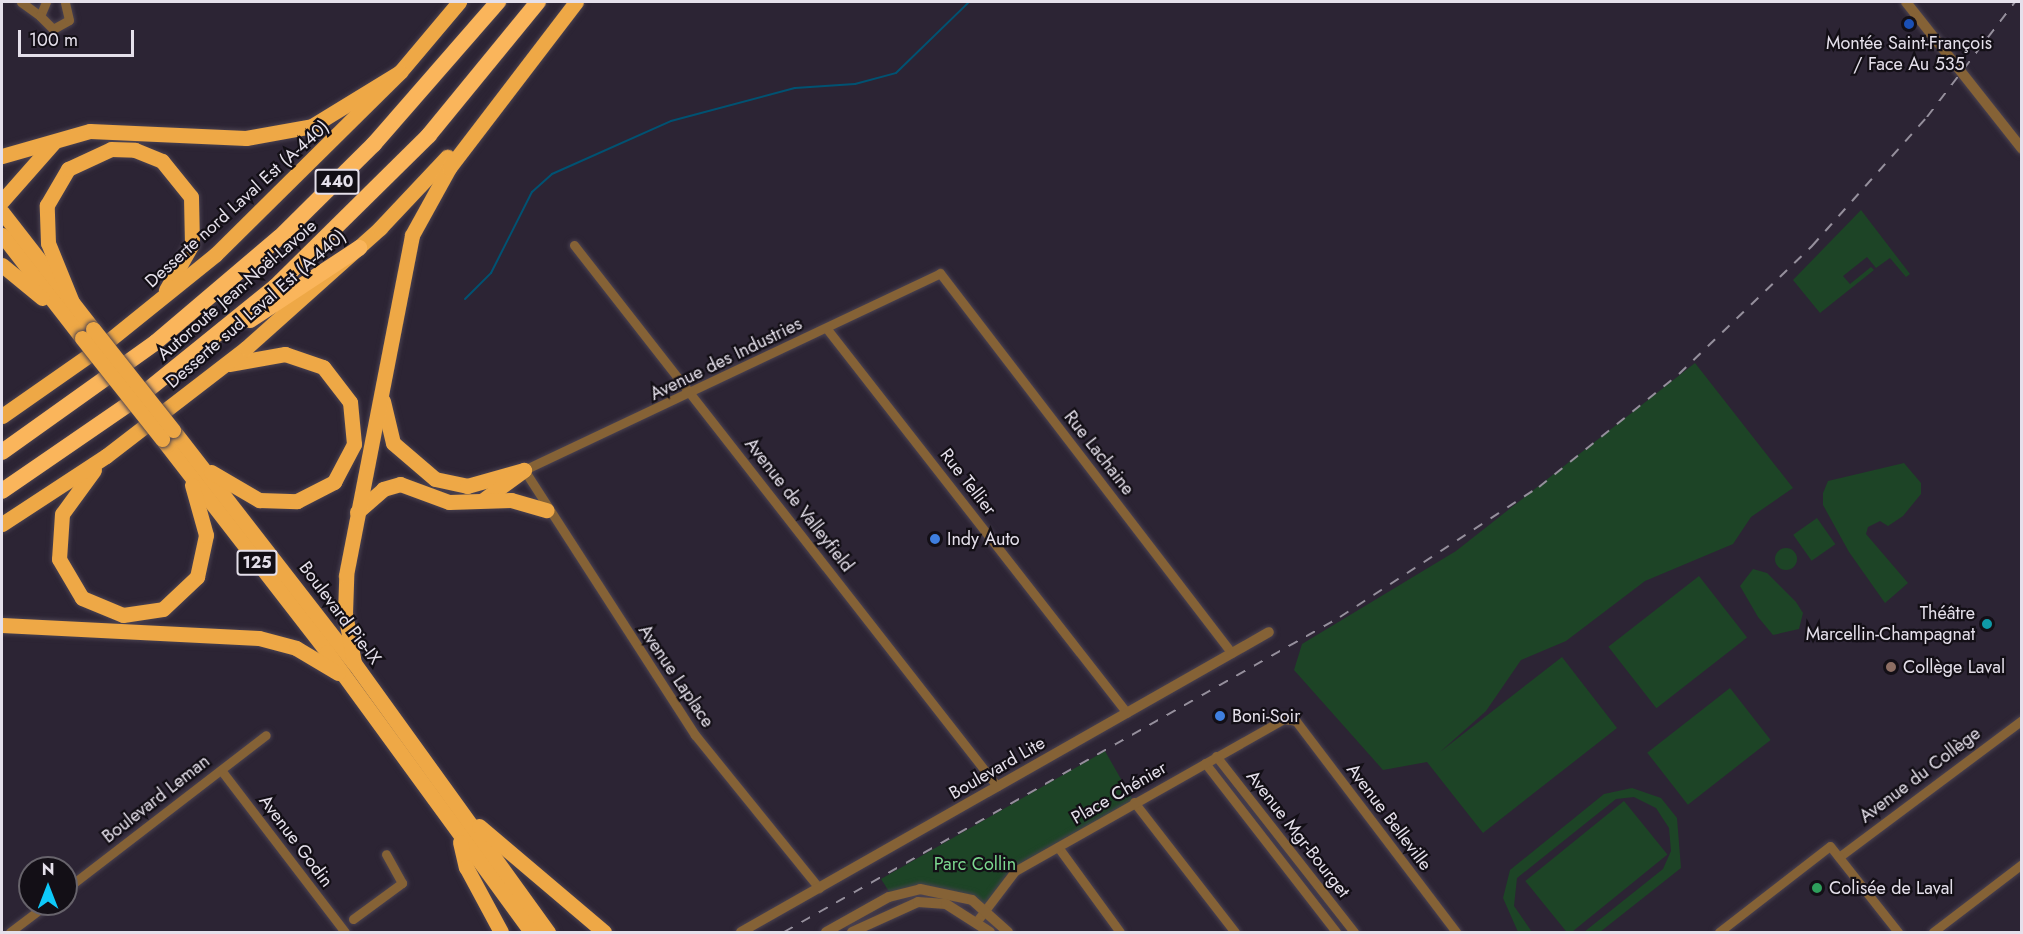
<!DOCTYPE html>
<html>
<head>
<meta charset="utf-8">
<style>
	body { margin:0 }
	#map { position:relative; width:2023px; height:934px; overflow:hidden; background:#2c2434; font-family:Jost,sans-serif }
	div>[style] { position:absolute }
	.green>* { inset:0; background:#1d4426; transform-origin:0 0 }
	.round { border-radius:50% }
	.stream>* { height:2px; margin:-1px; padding:0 1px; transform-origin:1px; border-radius:1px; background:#005272 }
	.roads { filter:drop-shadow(0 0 2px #4a4251) drop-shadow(0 0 2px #4a4251) }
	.minor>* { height:9px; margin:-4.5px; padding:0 4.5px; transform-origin:4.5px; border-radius:4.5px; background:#856236 }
	.tertiary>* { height:10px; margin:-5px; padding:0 5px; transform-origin:5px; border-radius:5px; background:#856236 }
	.trunk>* { height:15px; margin:-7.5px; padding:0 7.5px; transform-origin:7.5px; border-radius:7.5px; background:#eea846 }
	.motorway>* { height:16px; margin:-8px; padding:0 8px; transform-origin:8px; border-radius:8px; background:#fab55b }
	.rail>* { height:2px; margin-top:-1px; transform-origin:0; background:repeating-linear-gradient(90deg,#96909d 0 10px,transparent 0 20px) }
	.bridges { filter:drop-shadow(0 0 2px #4a4251) drop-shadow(0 0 2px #4a4251) }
	.trunk-bridge>* { height:15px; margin:-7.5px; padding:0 7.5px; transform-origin:7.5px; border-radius:7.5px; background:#eea846 }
	.dots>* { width:16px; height:16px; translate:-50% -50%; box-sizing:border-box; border:3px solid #130f16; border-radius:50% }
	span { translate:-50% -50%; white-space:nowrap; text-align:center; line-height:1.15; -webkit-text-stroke:4.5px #130f16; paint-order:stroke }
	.shield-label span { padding:2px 4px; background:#130f16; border:2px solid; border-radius:4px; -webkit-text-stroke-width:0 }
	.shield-label { font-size:16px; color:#e5e0eb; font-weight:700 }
	.poi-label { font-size:18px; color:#e5e0eb }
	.left { translate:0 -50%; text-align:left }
	.right { translate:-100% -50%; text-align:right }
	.street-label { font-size:18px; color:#e5e0eb }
	.park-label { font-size:18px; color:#7cd88f }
	.frame { position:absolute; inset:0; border:3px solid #e5e0eb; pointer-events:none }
	.north { position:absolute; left:18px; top:856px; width:60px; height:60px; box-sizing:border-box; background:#130f16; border:2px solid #67636b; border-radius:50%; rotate:0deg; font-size:16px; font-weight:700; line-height:24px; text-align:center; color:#e5e0eb }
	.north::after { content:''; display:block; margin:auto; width:21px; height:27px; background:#0ecafa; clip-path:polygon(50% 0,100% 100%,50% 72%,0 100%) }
	.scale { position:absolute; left:18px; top:30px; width:116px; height:27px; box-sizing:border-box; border:3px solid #e5e0eb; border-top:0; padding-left:8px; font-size:18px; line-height:21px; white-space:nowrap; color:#e5e0eb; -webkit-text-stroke:4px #130f16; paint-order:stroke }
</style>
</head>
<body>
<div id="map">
	<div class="green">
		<div style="clip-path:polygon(1861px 210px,1910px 274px,1906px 277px,1890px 258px,1876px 268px,1867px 257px,1843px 276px,1850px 284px,1871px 267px,1874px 270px,1820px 313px,1793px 280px)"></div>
		<div style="clip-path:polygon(1695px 363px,1793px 488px,1751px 517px,1733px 544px,1645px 581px,1566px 641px,1521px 660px,1486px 711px,1440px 752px,1562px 657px,1617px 728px,1483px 833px,1427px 762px,1383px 770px,1294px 670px,1302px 644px,1456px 551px)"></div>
		<div style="clip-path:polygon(1904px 463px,1921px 483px,1921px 494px,1903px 516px,1888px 526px,1880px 521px,1868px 527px,1866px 534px,1908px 583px,1885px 603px,1849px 552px,1823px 505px,1823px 493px,1828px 481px)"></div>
		<div style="left:1817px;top:518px;width:32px;height:29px;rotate:55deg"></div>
		<div class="round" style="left:1775px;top:548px;width:22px;height:22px"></div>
		<div style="clip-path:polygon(1753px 569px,1767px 573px,1796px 602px,1803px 613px,1799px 629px,1773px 635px,1758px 617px,1740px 586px)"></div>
		<div style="left:1699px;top:576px;width:78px;height:115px;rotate:52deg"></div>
		<div style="left:1730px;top:688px;width:66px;height:105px;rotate:52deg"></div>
		<div style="clip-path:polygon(1105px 751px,1134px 802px,1007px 874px,987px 908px,953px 893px,892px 896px,881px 879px)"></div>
		<div style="clip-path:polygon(1632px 788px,1661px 798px,1677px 818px,1681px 868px,1600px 932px,1584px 932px,1663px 869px,1671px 851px,1669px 828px,1656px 808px,1634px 797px,1616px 799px,1517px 878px,1514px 906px,1532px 932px,1518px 932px,1503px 898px,1510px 870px,1604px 794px)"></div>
		<div style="left:1624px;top:801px;width:69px;height:127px;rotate:51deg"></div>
	</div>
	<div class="stream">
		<div style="left:465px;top:299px;width:37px;rotate:-45deg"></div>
		<div style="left:491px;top:273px;width:91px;rotate:-63.2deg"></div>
		<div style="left:532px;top:192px;width:27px;rotate:-42deg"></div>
		<div style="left:552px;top:174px;width:130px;rotate:-24deg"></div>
		<div style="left:671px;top:121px;width:128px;rotate:-14.9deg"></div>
		<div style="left:795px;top:88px;width:60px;rotate:-3.8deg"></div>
		<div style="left:855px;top:84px;width:42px;rotate:-15deg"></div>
		<div style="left:896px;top:73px;width:102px;rotate:-44.2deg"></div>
	</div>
	<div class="roads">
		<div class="minor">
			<div style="left:21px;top:2px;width:24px;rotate:36deg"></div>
			<div style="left:46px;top:2px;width:15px;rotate:113deg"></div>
			<div style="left:40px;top:16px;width:18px;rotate:45deg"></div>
			<div style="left:53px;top:29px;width:18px;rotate:-29deg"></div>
			<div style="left:69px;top:20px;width:18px;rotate:-103deg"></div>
			<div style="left:574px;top:245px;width:687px;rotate:51.98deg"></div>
			<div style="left:827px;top:329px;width:487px;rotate:52deg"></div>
			<div style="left:1216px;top:756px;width:224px;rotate:51.9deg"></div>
			<div style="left:1205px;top:763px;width:214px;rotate:52.2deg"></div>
			<div style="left:221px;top:770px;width:204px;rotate:52.6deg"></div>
			<div style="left:1134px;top:802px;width:165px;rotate:52.2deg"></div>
			<div style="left:1058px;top:847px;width:105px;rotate:53.9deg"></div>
			<div style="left:1839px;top:857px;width:229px;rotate:-36.8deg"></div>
			<div style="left:819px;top:888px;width:197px;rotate:-129deg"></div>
			<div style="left:695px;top:735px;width:315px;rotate:-122.8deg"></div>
			<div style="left:524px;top:470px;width:460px;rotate:-25.3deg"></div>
			<div style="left:940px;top:273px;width:479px;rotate:52.5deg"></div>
			<div style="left:66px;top:889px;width:252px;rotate:-37.6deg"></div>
			<div style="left:353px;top:919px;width:61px;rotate:-36.3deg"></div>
			<div style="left:402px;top:883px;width:33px;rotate:-119deg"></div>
			<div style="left:977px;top:921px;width:63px;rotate:-52.8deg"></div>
			<div style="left:1015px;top:871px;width:309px;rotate:-29.5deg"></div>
			<div style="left:1284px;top:719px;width:12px;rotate:9deg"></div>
			<div style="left:1296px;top:721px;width:265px;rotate:52.8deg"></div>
			<div style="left:10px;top:932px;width:46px;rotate:-37.1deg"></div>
			<div style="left:1719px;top:932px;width:140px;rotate:-37.8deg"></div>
			<div style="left:1830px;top:846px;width:110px;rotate:51.7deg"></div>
			<div style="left:1933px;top:932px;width:112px;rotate:-37.4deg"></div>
		</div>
		<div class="tertiary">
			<div style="left:1906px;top:2px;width:187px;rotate:51.7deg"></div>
			<div style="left:741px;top:932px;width:607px;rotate:-29.6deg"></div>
			<div style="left:826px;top:932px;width:72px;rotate:-29.1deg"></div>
			<div style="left:889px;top:897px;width:32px;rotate:-14deg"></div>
			<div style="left:920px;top:889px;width:53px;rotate:11.9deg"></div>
			<div style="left:972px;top:900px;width:48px;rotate:41.6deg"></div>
			<div style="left:852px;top:932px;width:72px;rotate:-24.4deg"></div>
			<div style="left:918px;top:902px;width:28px;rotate:4deg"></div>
			<div style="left:946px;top:904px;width:52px;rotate:32.5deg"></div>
		</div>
		<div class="trunk">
			<div style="left:2px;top:156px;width:91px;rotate:-15.9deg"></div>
			<div style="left:90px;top:131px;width:156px;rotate:2.6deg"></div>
			<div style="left:246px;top:138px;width:67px;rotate:-10.3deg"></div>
			<div style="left:312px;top:126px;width:103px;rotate:-31.5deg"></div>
			<div style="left:400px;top:72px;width:92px;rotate:-49.9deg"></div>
			<div style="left:2px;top:201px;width:79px;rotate:-48.6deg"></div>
			<div style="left:2px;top:212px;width:148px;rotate:52.1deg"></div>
			<div style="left:2px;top:235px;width:130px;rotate:52.2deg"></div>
			<div style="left:2px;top:265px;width:52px;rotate:39.5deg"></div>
			<div style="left:72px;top:302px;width:64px;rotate:-112.1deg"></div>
			<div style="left:48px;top:243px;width:38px;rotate:-92deg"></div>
			<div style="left:47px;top:205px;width:42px;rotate:-59.7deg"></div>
			<div style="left:68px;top:169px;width:47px;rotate:-24.9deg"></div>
			<div style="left:111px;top:149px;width:24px;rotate:2deg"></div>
			<div style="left:135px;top:150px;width:29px;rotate:22deg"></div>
			<div style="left:162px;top:161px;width:46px;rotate:51.1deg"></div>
			<div style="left:191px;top:197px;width:47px;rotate:88.8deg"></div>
			<div style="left:192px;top:244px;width:53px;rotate:119.5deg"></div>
			<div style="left:383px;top:401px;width:43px;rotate:76.6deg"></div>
			<div style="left:393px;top:443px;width:55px;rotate:40.6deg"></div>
			<div style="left:435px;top:479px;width:33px;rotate:12deg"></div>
			<div style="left:467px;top:486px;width:59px;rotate:-15.7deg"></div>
			<div style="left:2px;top:416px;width:122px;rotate:-35deg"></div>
			<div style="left:102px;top:346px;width:146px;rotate:-38.9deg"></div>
			<div style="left:216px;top:254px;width:259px;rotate:-44.7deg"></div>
			<div style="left:173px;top:430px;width:295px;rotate:52.2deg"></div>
			<div style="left:354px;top:663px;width:332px;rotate:54.2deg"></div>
			<div style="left:162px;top:439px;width:269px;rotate:52.2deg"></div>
			<div style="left:327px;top:652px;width:346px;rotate:53.9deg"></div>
			<div style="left:94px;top:470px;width:54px;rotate:126deg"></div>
			<div style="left:62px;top:514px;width:45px;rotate:93.8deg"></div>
			<div style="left:59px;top:559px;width:45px;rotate:59.5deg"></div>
			<div style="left:82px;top:598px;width:44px;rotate:22.5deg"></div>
			<div style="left:123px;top:615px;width:40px;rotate:-8.5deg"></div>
			<div style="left:163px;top:609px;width:47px;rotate:-43.3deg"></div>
			<div style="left:197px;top:577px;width:43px;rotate:-77.9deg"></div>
			<div style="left:206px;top:535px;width:52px;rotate:-105.6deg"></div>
			<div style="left:211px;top:472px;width:56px;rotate:30.3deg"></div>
			<div style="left:259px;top:500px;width:38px;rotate:2deg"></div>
			<div style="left:297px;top:501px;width:42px;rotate:-27.2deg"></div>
			<div style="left:334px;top:482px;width:43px;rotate:-62.2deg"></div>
			<div style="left:354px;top:444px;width:42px;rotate:-95.4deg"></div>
			<div style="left:350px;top:402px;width:44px;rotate:-127.6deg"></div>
			<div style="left:323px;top:367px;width:40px;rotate:-161.1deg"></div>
			<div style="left:285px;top:354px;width:57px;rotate:169.9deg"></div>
			<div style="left:483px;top:500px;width:51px;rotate:-36.2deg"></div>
			<div style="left:357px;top:512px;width:35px;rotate:-41deg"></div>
			<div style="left:383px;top:489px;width:18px;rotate:-16deg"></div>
			<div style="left:400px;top:484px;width:52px;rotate:20.2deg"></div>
			<div style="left:449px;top:502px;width:62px;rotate:-1.8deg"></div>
			<div style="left:511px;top:500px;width:37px;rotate:16deg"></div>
			<div style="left:2px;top:524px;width:124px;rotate:-33.2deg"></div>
			<div style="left:106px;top:456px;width:177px;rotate:-37.6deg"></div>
			<div style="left:246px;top:348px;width:180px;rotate:-41.8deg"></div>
			<div style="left:380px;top:228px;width:98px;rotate:-46.7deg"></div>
			<div style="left:2px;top:625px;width:257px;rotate:2.9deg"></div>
			<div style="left:259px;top:638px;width:38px;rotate:15deg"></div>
			<div style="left:296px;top:648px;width:49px;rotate:30.8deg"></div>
			<div style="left:354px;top:663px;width:51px;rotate:-100.2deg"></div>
			<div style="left:345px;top:613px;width:38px;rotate:-88deg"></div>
			<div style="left:346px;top:575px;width:346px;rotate:-79deg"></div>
			<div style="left:412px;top:235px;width:77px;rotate:-61.1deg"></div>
			<div style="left:449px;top:168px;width:209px;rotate:-52.6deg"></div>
			<div style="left:479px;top:826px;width:164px;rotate:40.3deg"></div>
			<div style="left:460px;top:842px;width:26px;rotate:77deg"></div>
			<div style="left:466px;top:867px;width:74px;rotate:61.7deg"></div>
		</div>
		<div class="motorway">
			<div style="left:250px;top:320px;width:131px;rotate:-33.4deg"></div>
			<div style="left:2px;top:452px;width:189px;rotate:-35.5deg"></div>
			<div style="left:156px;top:342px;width:162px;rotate:-40.3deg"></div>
			<div style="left:280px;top:237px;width:132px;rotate:-44.7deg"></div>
			<div style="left:374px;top:144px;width:189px;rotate:-48.9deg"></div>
			<div style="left:2px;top:491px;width:166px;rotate:-34.5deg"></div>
			<div style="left:139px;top:397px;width:175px;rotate:-39deg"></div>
			<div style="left:275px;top:287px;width:216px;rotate:-44.6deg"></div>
			<div style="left:429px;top:135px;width:172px;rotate:-50.7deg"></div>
		</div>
	</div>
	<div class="rail">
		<div style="left:784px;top:932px;width:639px;rotate:-29.53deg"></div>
		<div style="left:1340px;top:617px;width:238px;rotate:-33.2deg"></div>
		<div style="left:1539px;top:487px;width:180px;rotate:-38.9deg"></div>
		<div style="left:1679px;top:374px;width:185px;rotate:-43.9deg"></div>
		<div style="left:1812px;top:246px;width:173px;rotate:-48.3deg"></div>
		<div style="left:1927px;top:117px;width:145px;rotate:-52.6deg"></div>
	</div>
	<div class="bridges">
		<div class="trunk-bridge">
			<div style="left:93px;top:329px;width:129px;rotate:51.6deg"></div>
			<div style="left:82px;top:338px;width:129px;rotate:51.6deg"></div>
		</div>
	</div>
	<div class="dots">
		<div style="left:1909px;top:24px;background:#1a4fb4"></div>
		<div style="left:935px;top:539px;background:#3f7fe0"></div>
		<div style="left:1987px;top:624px;background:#0f9aa8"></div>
		<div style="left:1891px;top:667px;background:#8d6e63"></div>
		<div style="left:1220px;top:716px;background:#3f7fe0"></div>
		<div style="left:1817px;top:888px;background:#2e9e5b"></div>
	</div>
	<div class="shield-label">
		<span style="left:337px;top:182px">440</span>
		<span style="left:257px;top:563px">125</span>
	</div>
	<div class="poi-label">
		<span style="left:1909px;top:54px">Montée Saint-François<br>/ Face Au 535</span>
		<span class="left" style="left:947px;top:539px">Indy Auto</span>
		<span class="right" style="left:1975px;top:624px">Théâtre<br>Marcellin-Champagnat</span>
		<span class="left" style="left:1903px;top:667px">Collège Laval</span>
		<span class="left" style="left:1232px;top:716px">Boni-Soir</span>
		<span class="left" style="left:1829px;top:888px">Colisée de Laval</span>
	</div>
	<div class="street-label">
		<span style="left:237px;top:204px;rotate:-42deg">Desserte nord Laval Est (A-440)</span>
		<span style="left:237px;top:290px;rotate:-41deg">Autoroute Jean-Noël-Lavoie</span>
		<span style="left:256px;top:309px;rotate:-41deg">Desserte sud Laval Est (A-440)</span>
		<span style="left:726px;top:359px;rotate:-26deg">Avenue des Industries</span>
		<span style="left:1099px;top:453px;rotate:52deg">Rue Lachaine</span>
		<span style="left:968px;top:482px;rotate:52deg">Rue Tellier</span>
		<span style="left:799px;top:505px;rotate:52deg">Avenue de Valleyfield</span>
		<span style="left:340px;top:613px;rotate:53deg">Boulevard Pie-IX</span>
		<span style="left:676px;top:676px;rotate:56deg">Avenue Laplace</span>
		<span style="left:997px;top:768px;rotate:-30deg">Boulevard Lite</span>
		<span style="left:1920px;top:775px;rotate:-37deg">Avenue du Collège</span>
		<span style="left:1119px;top:793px;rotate:-30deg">Place Chénier</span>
		<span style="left:156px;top:799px;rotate:-38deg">Boulevard Leman</span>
		<span style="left:1389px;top:817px;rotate:53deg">Avenue Belleville</span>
		<span style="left:1298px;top:834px;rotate:52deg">Avenue Mgr-Bourget</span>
		<span style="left:296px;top:841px;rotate:53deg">Avenue Godin</span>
	</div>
	<div class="park-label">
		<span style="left:975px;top:864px">Parc Collin</span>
	</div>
	<div class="frame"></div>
	<div class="north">N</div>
	<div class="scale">100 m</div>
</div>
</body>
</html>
